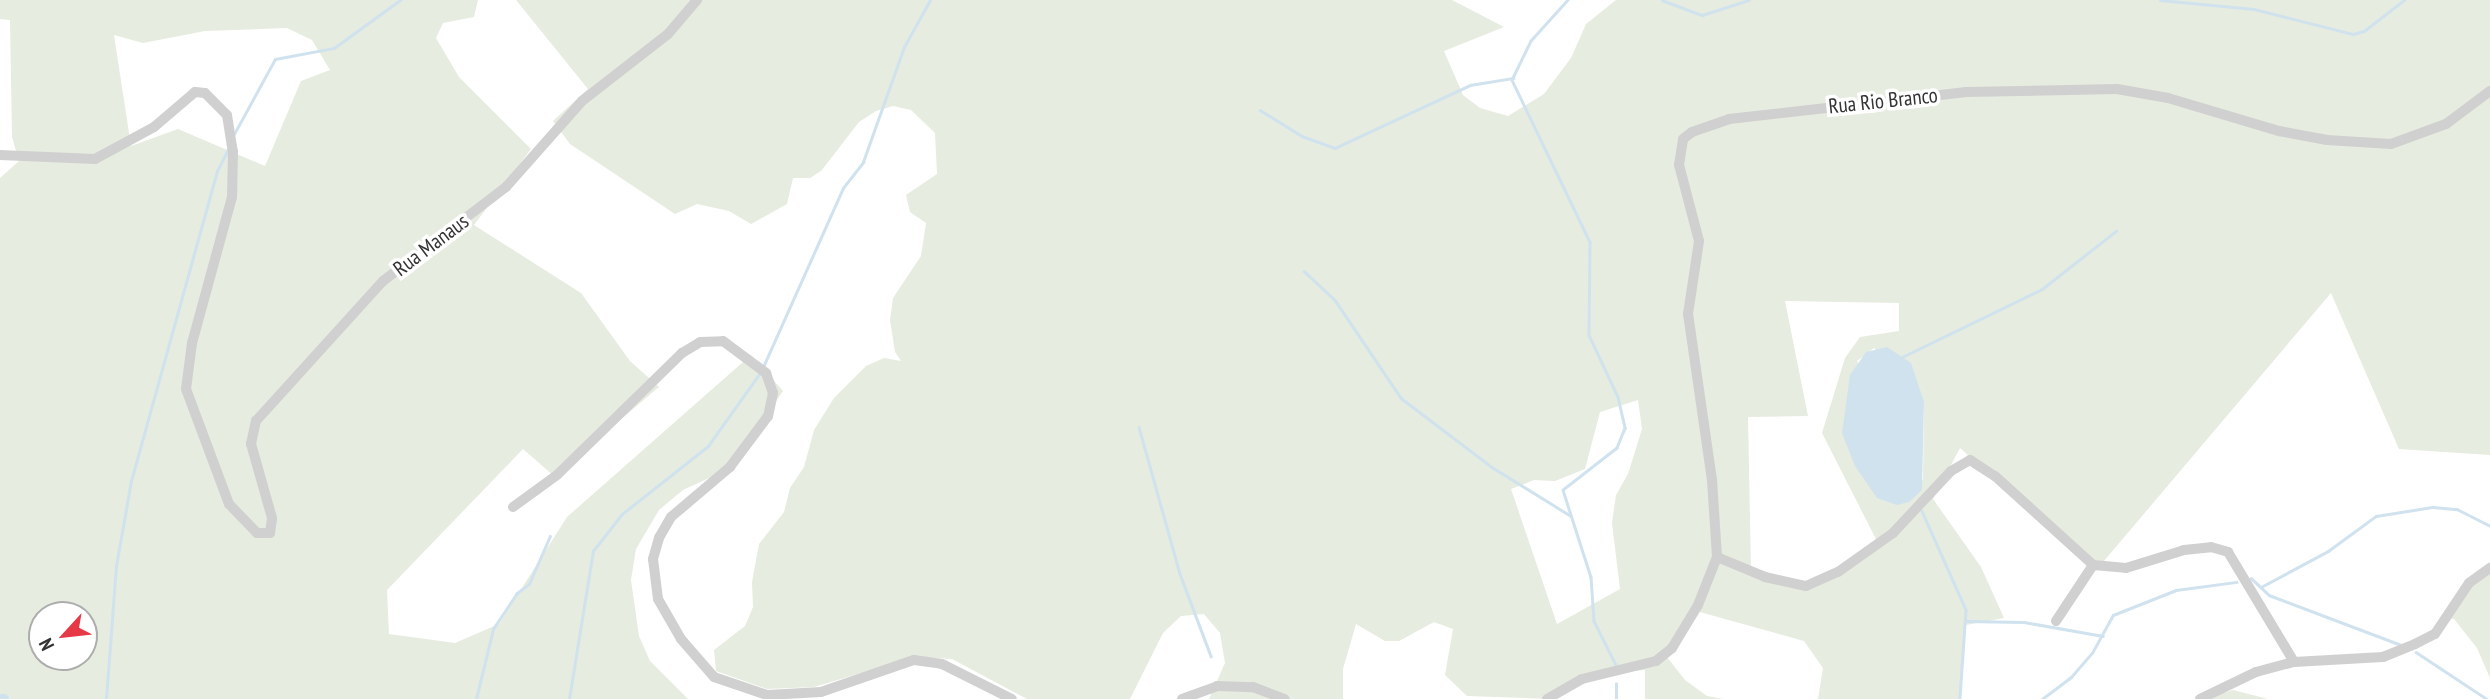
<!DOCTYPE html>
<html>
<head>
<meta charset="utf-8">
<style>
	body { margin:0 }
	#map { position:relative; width:2490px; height:699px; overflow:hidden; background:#fff; font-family:"PT Sans Narrow",sans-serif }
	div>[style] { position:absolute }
	.green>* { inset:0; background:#e6ecdf }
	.water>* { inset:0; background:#cfe2ee }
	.stream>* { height:2.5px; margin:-1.25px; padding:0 1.25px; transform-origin:1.25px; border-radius:1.25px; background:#cfe2ee }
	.canal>* { height:10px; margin:-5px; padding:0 5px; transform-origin:5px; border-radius:5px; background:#cfe2ee }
	.minor>* { height:10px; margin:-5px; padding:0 5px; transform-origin:5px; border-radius:5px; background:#d0d0d0 }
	span { translate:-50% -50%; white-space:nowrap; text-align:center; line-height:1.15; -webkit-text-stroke:7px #fff; paint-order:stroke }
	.street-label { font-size:21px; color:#333 }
	.north { position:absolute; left:28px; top:601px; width:70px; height:70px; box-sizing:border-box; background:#fff; border:2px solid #adadad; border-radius:50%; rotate:243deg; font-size:19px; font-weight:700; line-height:28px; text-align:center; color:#333 }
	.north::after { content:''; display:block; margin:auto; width:24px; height:32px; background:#e63946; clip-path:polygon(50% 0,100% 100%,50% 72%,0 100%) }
</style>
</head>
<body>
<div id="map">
	<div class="green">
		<div style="clip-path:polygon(evenodd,0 0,478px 0,474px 17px,443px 23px,436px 38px,459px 77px,531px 149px,474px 225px,581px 293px,630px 361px,659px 387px,554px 476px,523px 449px,387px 590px,389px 634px,455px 643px,499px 624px,567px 517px,751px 355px,783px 391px,731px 468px,683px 490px,659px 510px,636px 549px,631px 580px,639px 636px,650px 661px,688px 699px,0 699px,0 178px,19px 161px,12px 137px,10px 20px,0 19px,0 0,287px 28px,312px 40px,330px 70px,301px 81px,265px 166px,178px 129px,131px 146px,114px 35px,143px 43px,205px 31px,287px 28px,0 0,42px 615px,84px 615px,84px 657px,42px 657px,42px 615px)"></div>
		<div style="clip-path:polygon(evenodd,516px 0,1452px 0,1504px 27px,1444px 51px,1463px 95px,1480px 108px,1508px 116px,1544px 94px,1571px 58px,1586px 24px,1616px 0,2490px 0,2490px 455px,2399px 449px,2331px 293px,2098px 568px,1960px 448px,1933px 499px,1981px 567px,2004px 618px,1966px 625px,1959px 699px,1818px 699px,1823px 668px,1804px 641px,1696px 611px,1663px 652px,1685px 680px,1707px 696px,1723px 699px,1645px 699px,1645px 670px,1582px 675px,1553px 699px,1467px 696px,1445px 675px,1453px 629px,1434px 622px,1399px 641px,1385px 641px,1356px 624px,1343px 669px,1343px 699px,1209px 699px,1225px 663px,1220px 633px,1204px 614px,1181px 616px,1163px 633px,1130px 699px,1027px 699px,952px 659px,915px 657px,814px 687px,767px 689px,716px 671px,714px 650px,745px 626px,753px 607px,752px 582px,759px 544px,784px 512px,790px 488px,804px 467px,814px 430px,834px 398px,866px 366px,884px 358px,901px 361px,895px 352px,890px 320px,893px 298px,921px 256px,926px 223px,910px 212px,906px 195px,937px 174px,935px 133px,911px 110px,893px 106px,876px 111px,859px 122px,821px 171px,810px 178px,793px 178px,787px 204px,751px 224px,729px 211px,697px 204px,675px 214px,570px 144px,553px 121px,588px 89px,516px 0,1785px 301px,1899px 303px,1899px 331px,1860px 337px,1845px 358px,1822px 433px,1880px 547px,1803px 588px,1751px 571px,1748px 417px,1808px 416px,1785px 301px,516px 0,1874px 348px,1924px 402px,1923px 481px,1857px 361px,1874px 348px,516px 0,1638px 400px,1642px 429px,1628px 474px,1616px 495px,1612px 523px,1620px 589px,1557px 624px,1511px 489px,1534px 480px,1555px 481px,1585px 469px,1600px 412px,1638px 400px)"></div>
		<div style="clip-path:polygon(2490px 566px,2490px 678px,2477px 648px,2454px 619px,2448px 618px,2461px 586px)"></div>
		<div style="clip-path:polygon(2233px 690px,2268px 699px,2203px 699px)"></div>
	</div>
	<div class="water">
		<div style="clip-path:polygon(1887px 347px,1911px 363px,1924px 402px,1922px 490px,1909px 502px,1897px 505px,1877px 498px,1855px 466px,1842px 433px,1850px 375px,1866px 352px)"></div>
	</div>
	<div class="stream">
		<div style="left:1568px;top:0;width:55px;rotate:132.1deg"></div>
		<div style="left:1531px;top:41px;width:43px;rotate:116deg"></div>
		<div style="left:1512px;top:80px;width:180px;rotate:64.3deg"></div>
		<div style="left:1590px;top:242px;width:93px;rotate:90.6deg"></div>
		<div style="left:1589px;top:335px;width:68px;rotate:64.9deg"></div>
		<div style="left:1618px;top:397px;width:32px;rotate:77deg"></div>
		<div style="left:1625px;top:428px;width:22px;rotate:112deg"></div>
		<div style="left:1617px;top:448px;width:68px;rotate:142.1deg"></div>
		<div style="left:1563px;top:490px;width:91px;rotate:72.2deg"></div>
		<div style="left:1591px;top:577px;width:44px;rotate:86.1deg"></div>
		<div style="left:1594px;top:621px;width:51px;rotate:63.4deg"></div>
		<div style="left:1662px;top:0;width:43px;rotate:20.6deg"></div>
		<div style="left:1702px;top:15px;width:49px;rotate:-17.7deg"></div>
		<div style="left:2160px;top:0;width:94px;rotate:5.5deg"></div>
		<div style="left:2254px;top:9px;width:102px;rotate:14.2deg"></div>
		<div style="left:2353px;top:34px;width:11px;rotate:-15deg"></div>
		<div style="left:2364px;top:31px;width:51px;rotate:-37.8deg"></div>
		<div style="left:1260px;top:110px;width:49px;rotate:31.8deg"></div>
		<div style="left:1302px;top:136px;width:35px;rotate:20deg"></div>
		<div style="left:1335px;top:148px;width:149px;rotate:-25deg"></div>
		<div style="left:1470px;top:85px;width:44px;rotate:-9.2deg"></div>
		<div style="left:234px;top:134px;width:85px;rotate:-61.3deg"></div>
		<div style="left:275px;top:59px;width:60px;rotate:-10.6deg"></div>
		<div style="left:334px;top:48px;width:82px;rotate:-36deg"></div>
		<div style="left:1304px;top:271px;width:42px;rotate:43.1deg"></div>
		<div style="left:1335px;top:300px;width:118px;rotate:56deg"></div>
		<div style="left:1401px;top:398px;width:114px;rotate:37.2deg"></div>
		<div style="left:1492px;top:467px;width:93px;rotate:31.8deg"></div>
		<div style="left:1900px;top:358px;width:158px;rotate:-25.9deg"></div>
		<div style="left:2042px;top:289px;width:94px;rotate:-38.1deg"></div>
		<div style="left:763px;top:367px;width:196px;rotate:-65.9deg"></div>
		<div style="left:843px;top:188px;width:33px;rotate:-52deg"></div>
		<div style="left:863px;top:162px;width:122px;rotate:-70.4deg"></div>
		<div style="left:904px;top:47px;width:54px;rotate:-61deg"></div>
		<div style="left:1139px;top:427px;width:153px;rotate:74.4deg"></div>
		<div style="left:1180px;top:574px;width:88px;rotate:69.3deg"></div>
		<div style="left:1922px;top:511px;width:108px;rotate:66deg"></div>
		<div style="left:1966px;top:610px;width:89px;rotate:93.9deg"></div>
		<div style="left:2251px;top:578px;width:25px;rotate:43deg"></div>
		<div style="left:2269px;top:595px;width:141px;rotate:20.7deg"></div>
		<div style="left:2261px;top:587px;width:76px;rotate:-28.2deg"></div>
		<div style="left:2328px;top:551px;width:59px;rotate:-36.1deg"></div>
		<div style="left:2376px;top:516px;width:58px;rotate:-9deg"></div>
		<div style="left:2433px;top:507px;width:24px;rotate:5deg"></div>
		<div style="left:2457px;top:509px;width:37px;rotate:27deg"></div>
		<div style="left:1965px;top:621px;width:59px;rotate:1deg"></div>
		<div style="left:2024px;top:622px;width:80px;rotate:10deg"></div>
		<div style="left:2416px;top:652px;width:85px;rotate:33.5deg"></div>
		<div style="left:106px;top:699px;width:133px;rotate:-85.7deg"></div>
		<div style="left:116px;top:566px;width:86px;rotate:-80deg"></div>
		<div style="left:131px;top:481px;width:322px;rotate:-74.5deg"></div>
		<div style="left:217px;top:171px;width:27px;rotate:-63deg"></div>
		<div style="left:476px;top:699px;width:72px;rotate:-76.3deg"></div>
		<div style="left:493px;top:629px;width:43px;rotate:-56.3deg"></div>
		<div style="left:517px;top:593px;width:15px;rotate:-37deg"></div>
		<div style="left:529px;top:584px;width:52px;rotate:-66.4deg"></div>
		<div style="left:569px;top:699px;width:150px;rotate:-80.8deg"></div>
		<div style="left:593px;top:551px;width:47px;rotate:-51.9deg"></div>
		<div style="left:622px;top:514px;width:110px;rotate:-38.3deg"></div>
		<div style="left:708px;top:446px;width:90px;rotate:-54.5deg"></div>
		<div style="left:1616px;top:699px;width:15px;rotate:-90deg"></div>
		<div style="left:2042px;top:699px;width:36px;rotate:-37deg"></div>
		<div style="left:2071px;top:677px;width:32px;rotate:-49deg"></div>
		<div style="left:2092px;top:653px;width:43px;rotate:-61.1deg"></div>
		<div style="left:2113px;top:615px;width:68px;rotate:-21.6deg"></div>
		<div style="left:2176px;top:590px;width:61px;rotate:-7.6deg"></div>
	</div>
	<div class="canal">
		<div style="left:0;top:699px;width:4px"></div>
	</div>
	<div class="minor">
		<div style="left:0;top:155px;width:95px;rotate:2.4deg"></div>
		<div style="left:95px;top:159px;width:67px;rotate:-28.5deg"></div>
		<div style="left:154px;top:127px;width:54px;rotate:-40.5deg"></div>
		<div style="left:195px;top:92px;width:10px;rotate:6deg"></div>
		<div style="left:205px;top:93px;width:31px;rotate:45deg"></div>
		<div style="left:227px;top:115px;width:36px;rotate:81deg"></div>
		<div style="left:233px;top:151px;width:46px;rotate:91.2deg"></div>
		<div style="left:232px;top:197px;width:151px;rotate:105.3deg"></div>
		<div style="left:192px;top:343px;width:46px;rotate:97.4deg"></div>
		<div style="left:186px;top:389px;width:123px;rotate:69.5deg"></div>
		<div style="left:229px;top:504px;width:40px;rotate:46deg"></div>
		<div style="left:257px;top:533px;width:13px"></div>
		<div style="left:270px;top:533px;width:15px;rotate:-82deg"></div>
		<div style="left:272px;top:518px;width:77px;rotate:-105.8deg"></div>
		<div style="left:251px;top:444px;width:24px;rotate:-78deg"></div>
		<div style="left:256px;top:421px;width:189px;rotate:-47.8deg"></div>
		<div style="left:383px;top:281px;width:155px;rotate:-37.4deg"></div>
		<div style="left:506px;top:187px;width:115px;rotate:-48.5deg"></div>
		<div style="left:582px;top:101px;width:109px;rotate:-37.9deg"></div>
		<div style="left:668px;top:34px;width:45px;rotate:-49.5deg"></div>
		<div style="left:513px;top:507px;width:54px;rotate:-36deg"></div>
		<div style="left:557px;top:475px;width:175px;rotate:-44.3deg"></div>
		<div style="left:682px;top:353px;width:21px;rotate:-31deg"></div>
		<div style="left:700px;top:342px;width:23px;rotate:-2deg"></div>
		<div style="left:723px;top:341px;width:54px;rotate:36.7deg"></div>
		<div style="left:766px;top:373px;width:21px;rotate:71deg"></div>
		<div style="left:773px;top:393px;width:24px;rotate:102deg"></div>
		<div style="left:768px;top:416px;width:64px;rotate:126.7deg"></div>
		<div style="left:730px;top:467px;width:77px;rotate:139.7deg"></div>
		<div style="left:671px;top:517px;width:24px;rotate:120deg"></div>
		<div style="left:659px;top:538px;width:22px;rotate:106deg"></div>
		<div style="left:653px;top:559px;width:40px;rotate:82.9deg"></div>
		<div style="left:658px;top:599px;width:46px;rotate:60.1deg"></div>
		<div style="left:681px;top:639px;width:50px;rotate:49deg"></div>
		<div style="left:714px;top:677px;width:56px;rotate:18.8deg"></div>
		<div style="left:767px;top:695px;width:54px;rotate:-3.2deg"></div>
		<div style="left:821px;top:692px;width:98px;rotate:-19deg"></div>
		<div style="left:914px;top:660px;width:28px;rotate:8deg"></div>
		<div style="left:942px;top:664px;width:78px;rotate:26.6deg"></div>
		<div style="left:1717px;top:557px;width:52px;rotate:22.6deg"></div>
		<div style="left:1765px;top:577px;width:42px;rotate:12.4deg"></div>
		<div style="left:1806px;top:586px;width:35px;rotate:-24deg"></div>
		<div style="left:1838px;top:572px;width:67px;rotate:-35.3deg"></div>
		<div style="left:1893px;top:533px;width:85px;rotate:-46.9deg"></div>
		<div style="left:1951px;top:471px;width:22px;rotate:-30deg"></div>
		<div style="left:1970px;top:460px;width:30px;rotate:33deg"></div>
		<div style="left:1995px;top:476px;width:132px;rotate:42.2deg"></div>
		<div style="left:2093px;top:565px;width:33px;rotate:5deg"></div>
		<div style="left:2126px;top:568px;width:61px;rotate:-17.2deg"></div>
		<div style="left:2184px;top:550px;width:27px;rotate:-6deg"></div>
		<div style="left:2211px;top:547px;width:18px;rotate:16deg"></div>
		<div style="left:2228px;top:552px;width:128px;rotate:59deg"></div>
		<div style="left:2056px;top:621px;width:67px;rotate:-56.5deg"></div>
		<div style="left:1182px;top:699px;width:37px;rotate:-20deg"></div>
		<div style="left:1217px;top:686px;width:36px;rotate:2deg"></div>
		<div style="left:1253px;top:687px;width:34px;rotate:21deg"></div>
		<div style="left:1547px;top:699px;width:40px;rotate:-29.7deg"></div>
		<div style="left:1582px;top:679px;width:76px;rotate:-13.7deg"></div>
		<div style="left:1656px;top:661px;width:21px;rotate:-39deg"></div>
		<div style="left:1672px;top:648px;width:50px;rotate:-58.8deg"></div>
		<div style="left:1698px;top:605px;width:52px;rotate:-68.4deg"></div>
		<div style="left:1717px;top:557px;width:77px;rotate:-93.7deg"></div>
		<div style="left:1712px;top:480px;width:168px;rotate:-98.2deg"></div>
		<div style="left:1688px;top:314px;width:74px;rotate:-81.4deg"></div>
		<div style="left:1699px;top:241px;width:79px;rotate:-104.7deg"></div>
		<div style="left:1679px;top:165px;width:26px;rotate:-81deg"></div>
		<div style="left:1683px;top:139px;width:11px;rotate:-38deg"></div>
		<div style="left:1692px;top:132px;width:39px;rotate:-19deg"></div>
		<div style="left:1729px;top:119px;width:239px;rotate:-6.5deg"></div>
		<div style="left:1966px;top:92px;width:151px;rotate:-1.1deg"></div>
		<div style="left:2117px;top:89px;width:52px;rotate:10deg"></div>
		<div style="left:2168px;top:98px;width:116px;rotate:16.6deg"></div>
		<div style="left:2279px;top:131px;width:49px;rotate:10.6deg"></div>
		<div style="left:2327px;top:140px;width:64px;rotate:3.6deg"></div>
		<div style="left:2391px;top:144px;width:59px;rotate:-20deg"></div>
		<div style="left:2446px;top:124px;width:55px;rotate:-36.9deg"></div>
		<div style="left:2200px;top:699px;width:62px;rotate:-25.7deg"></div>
		<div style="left:2256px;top:672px;width:39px;rotate:-15deg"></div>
		<div style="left:2294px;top:662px;width:89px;rotate:-3.2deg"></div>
		<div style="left:2383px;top:657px;width:35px;rotate:-22deg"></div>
		<div style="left:2415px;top:644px;width:22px;rotate:-27deg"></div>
		<div style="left:2435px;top:634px;width:61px;rotate:-56.3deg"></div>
		<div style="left:2469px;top:583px;width:26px;rotate:-36deg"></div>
	</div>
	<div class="street-label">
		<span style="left:1883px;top:101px;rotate:-6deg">Rua Rio Branco</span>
		<span style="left:431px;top:245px;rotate:-37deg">Rua Manaus</span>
	</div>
	<div class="north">N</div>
</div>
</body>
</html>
